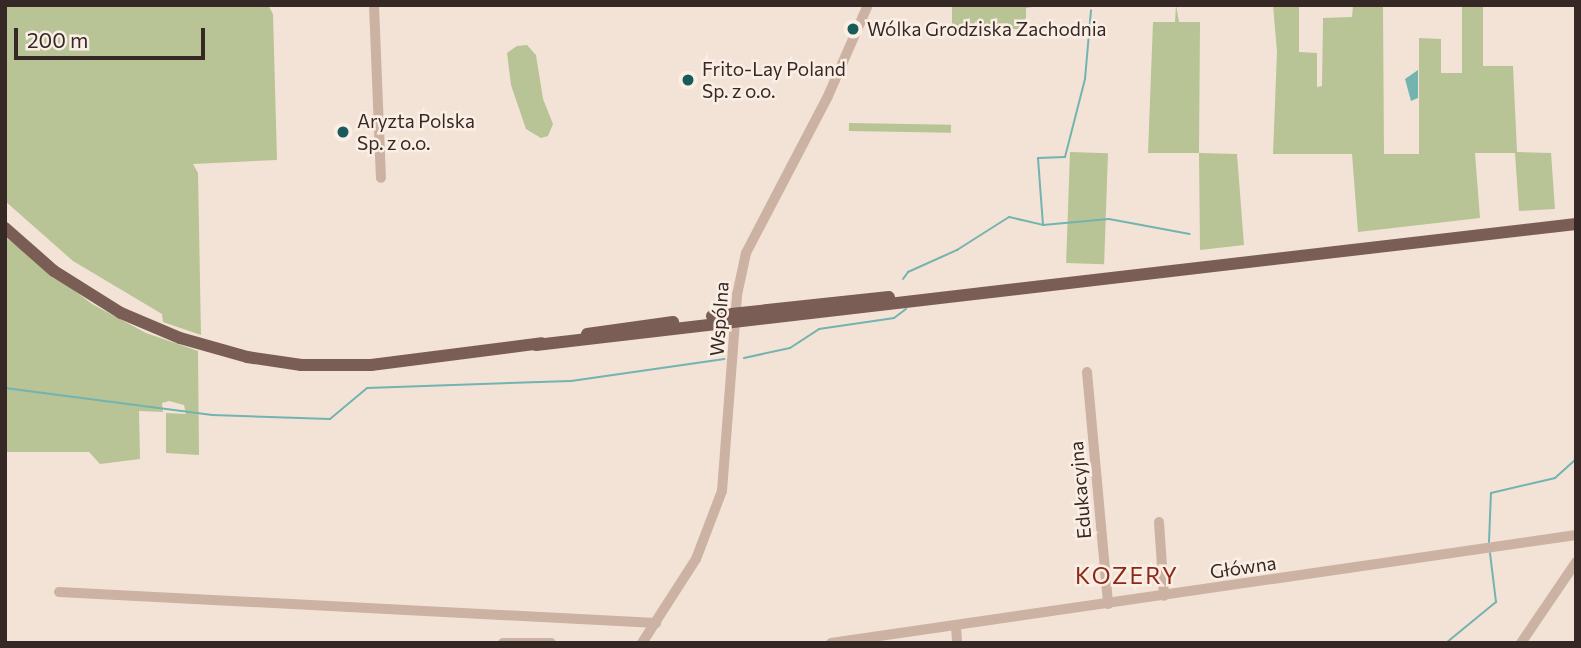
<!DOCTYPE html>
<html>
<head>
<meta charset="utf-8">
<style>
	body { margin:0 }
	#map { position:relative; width:1581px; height:648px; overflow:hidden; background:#f3e3d7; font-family:Commissioner,sans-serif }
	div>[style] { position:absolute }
	.green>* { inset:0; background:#b8c396; transform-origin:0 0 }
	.water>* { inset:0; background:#73b3b0 }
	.stream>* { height:2px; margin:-1px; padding:0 1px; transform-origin:1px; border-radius:1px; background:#73b3b0 }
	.minor>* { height:10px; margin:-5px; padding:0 5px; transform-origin:5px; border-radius:5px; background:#ccb2a2 }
	.major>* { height:12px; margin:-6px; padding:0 6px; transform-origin:6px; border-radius:6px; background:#7a5e55 }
	.dots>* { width:19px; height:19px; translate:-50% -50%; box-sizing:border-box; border:4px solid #fbeee4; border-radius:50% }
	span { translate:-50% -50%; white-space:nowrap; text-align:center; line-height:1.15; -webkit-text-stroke:5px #fbeee4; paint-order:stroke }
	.poi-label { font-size:19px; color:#362925 }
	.left { translate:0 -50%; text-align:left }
	.street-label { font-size:19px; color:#362925 }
	.quarter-label { font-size:23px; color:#8d2817; letter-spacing:2px }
	.frame { position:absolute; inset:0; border:7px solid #362925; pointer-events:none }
	.scale { position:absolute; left:14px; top:28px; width:191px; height:32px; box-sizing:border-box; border:4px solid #362925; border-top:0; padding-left:9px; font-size:21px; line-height:24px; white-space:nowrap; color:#362925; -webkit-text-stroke:5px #fbeee4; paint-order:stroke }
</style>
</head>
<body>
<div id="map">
	<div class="green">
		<div style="clip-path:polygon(5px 5px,268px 5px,273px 14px,277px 160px,193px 164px,198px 173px,201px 335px,163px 322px,162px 314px,73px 261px,5px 201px)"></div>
		<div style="clip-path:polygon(952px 5px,1045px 5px,1026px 8px,1026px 29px,952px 29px)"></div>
		<div style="clip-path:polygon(1176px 5px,1179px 22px,1200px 22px,1199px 153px,1237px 154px,1244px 245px,1200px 250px,1199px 153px,1148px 153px,1153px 22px,1175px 22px)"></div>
		<div style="clip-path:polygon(1273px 5px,1299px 5px,1299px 52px,1317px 53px,1317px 87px,1322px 86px,1323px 18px,1352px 17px,1353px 5px,1383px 5px,1384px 154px,1419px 154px,1419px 38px,1441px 39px,1441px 73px,1462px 73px,1462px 5px,1483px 5px,1483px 66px,1513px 66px,1517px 152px,1551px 153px,1555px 209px,1519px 211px,1515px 153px,1475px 153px,1480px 218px,1358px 232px,1352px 154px,1273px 154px,1277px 52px)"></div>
		<div style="clip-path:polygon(527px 45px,536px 55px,543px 99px,553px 124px,548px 136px,541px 138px,526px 129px,511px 85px,507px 53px,517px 46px)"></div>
		<div style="left:849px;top:123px;width:102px;height:8px;rotate:1deg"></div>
		<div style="left:1070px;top:152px;width:38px;height:111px;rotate:2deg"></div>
		<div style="clip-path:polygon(5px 237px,92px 304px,146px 333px,198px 351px,199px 455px,166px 453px,166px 413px,186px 414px,184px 405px,169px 401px,162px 403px,163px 412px,139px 411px,140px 459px,100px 464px,89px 452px,5px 452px)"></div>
	</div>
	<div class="water">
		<div style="clip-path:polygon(1418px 70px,1418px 98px,1411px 101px,1405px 79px)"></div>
	</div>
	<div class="stream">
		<div style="left:1043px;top:225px;width:66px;rotate:-5.2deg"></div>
		<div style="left:1109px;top:219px;width:82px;rotate:10.5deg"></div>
		<div style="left:903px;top:279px;width:9px;rotate:-54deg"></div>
		<div style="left:908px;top:272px;width:54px;rotate:-24.2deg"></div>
		<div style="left:957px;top:250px;width:62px;rotate:-32.4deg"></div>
		<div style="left:1009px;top:217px;width:35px;rotate:13deg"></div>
		<div style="left:1043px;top:225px;width:67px;rotate:-94.3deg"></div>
		<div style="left:1038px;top:158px;width:27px;rotate:-2deg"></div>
		<div style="left:1065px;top:157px;width:81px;rotate:-75.6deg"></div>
		<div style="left:1085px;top:79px;width:69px;rotate:-85deg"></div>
		<div style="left:744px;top:358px;width:47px;rotate:-12.3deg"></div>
		<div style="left:790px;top:348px;width:35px;rotate:-33deg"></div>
		<div style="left:819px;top:329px;width:76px;rotate:-8.3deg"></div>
		<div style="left:894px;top:318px;width:15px;rotate:-37deg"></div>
		<div style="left:5px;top:388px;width:209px;rotate:7.4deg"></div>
		<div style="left:212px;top:415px;width:118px;rotate:1.9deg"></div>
		<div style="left:330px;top:419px;width:48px;rotate:-40deg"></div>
		<div style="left:367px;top:388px;width:204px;rotate:-2deg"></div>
		<div style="left:571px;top:381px;width:155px;rotate:-8.2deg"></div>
		<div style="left:1489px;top:542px;width:49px;rotate:-87.7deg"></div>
		<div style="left:1491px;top:493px;width:66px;rotate:-13.2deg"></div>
		<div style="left:1555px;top:478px;width:28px;rotate:-42deg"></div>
		<div style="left:1446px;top:643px;width:65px;rotate:-39.4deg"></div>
		<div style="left:1496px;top:602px;width:49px;rotate:-97deg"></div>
	</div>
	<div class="minor">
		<div style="left:374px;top:5px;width:173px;rotate:87.7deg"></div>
		<div style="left:1087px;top:372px;width:233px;rotate:84.8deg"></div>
		<div style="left:1159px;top:522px;width:74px;rotate:86.1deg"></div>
		<div style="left:59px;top:592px;width:598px;rotate:2.97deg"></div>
		<div style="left:956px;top:627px;width:16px;rotate:86deg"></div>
		<div style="left:503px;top:643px;width:48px"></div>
		<div style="left:642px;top:643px;width:100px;rotate:-57.3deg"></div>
		<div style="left:696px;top:559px;width:73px;rotate:-69.1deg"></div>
		<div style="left:722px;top:491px;width:197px;rotate:-85.6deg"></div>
		<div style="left:737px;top:295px;width:43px;rotate:-77.9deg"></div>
		<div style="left:746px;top:253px;width:177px;rotate:-62.4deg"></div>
		<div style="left:828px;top:96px;width:99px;rotate:-66.3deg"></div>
		<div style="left:831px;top:643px;width:753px;rotate:-8.25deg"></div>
		<div style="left:1521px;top:643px;width:98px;rotate:-55.8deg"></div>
	</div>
	<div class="major">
		<div style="left:5px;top:228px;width:65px;rotate:41.3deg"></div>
		<div style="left:54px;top:271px;width:79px;rotate:32.1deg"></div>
		<div style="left:121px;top:313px;width:64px;rotate:23deg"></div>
		<div style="left:180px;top:338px;width:70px;rotate:15.8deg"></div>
		<div style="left:247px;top:357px;width:55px;rotate:8.4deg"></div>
		<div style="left:301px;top:365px;width:70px"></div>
		<div style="left:371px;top:365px;width:172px;rotate:-7.3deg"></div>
		<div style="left:712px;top:316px;width:178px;rotate:-6.1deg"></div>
		<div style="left:587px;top:334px;width:87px;rotate:-7.9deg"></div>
		<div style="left:536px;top:345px;width:1047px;rotate:-6.64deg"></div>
	</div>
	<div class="dots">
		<div style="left:853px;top:29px;background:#175b5a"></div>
		<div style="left:688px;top:80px;background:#175b5a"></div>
		<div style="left:343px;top:132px;background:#175b5a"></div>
	</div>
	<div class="poi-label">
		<span class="left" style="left:867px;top:29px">Wólka Grodziska Zachodnia</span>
		<span class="left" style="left:702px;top:80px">Frito-Lay Poland<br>Sp. z o.o.</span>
		<span class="left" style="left:357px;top:132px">Aryzta Polska<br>Sp. z o.o.</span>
	</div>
	<div class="street-label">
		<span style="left:719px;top:319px;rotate:-86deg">Wspólna</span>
		<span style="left:1080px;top:490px;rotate:-95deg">Edukacyjna</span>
		<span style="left:1243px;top:567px;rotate:-8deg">Główna</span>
	</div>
	<div class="quarter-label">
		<span style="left:1127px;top:575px">KOZERY</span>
	</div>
	<div class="frame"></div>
	<div class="scale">200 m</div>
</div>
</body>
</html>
